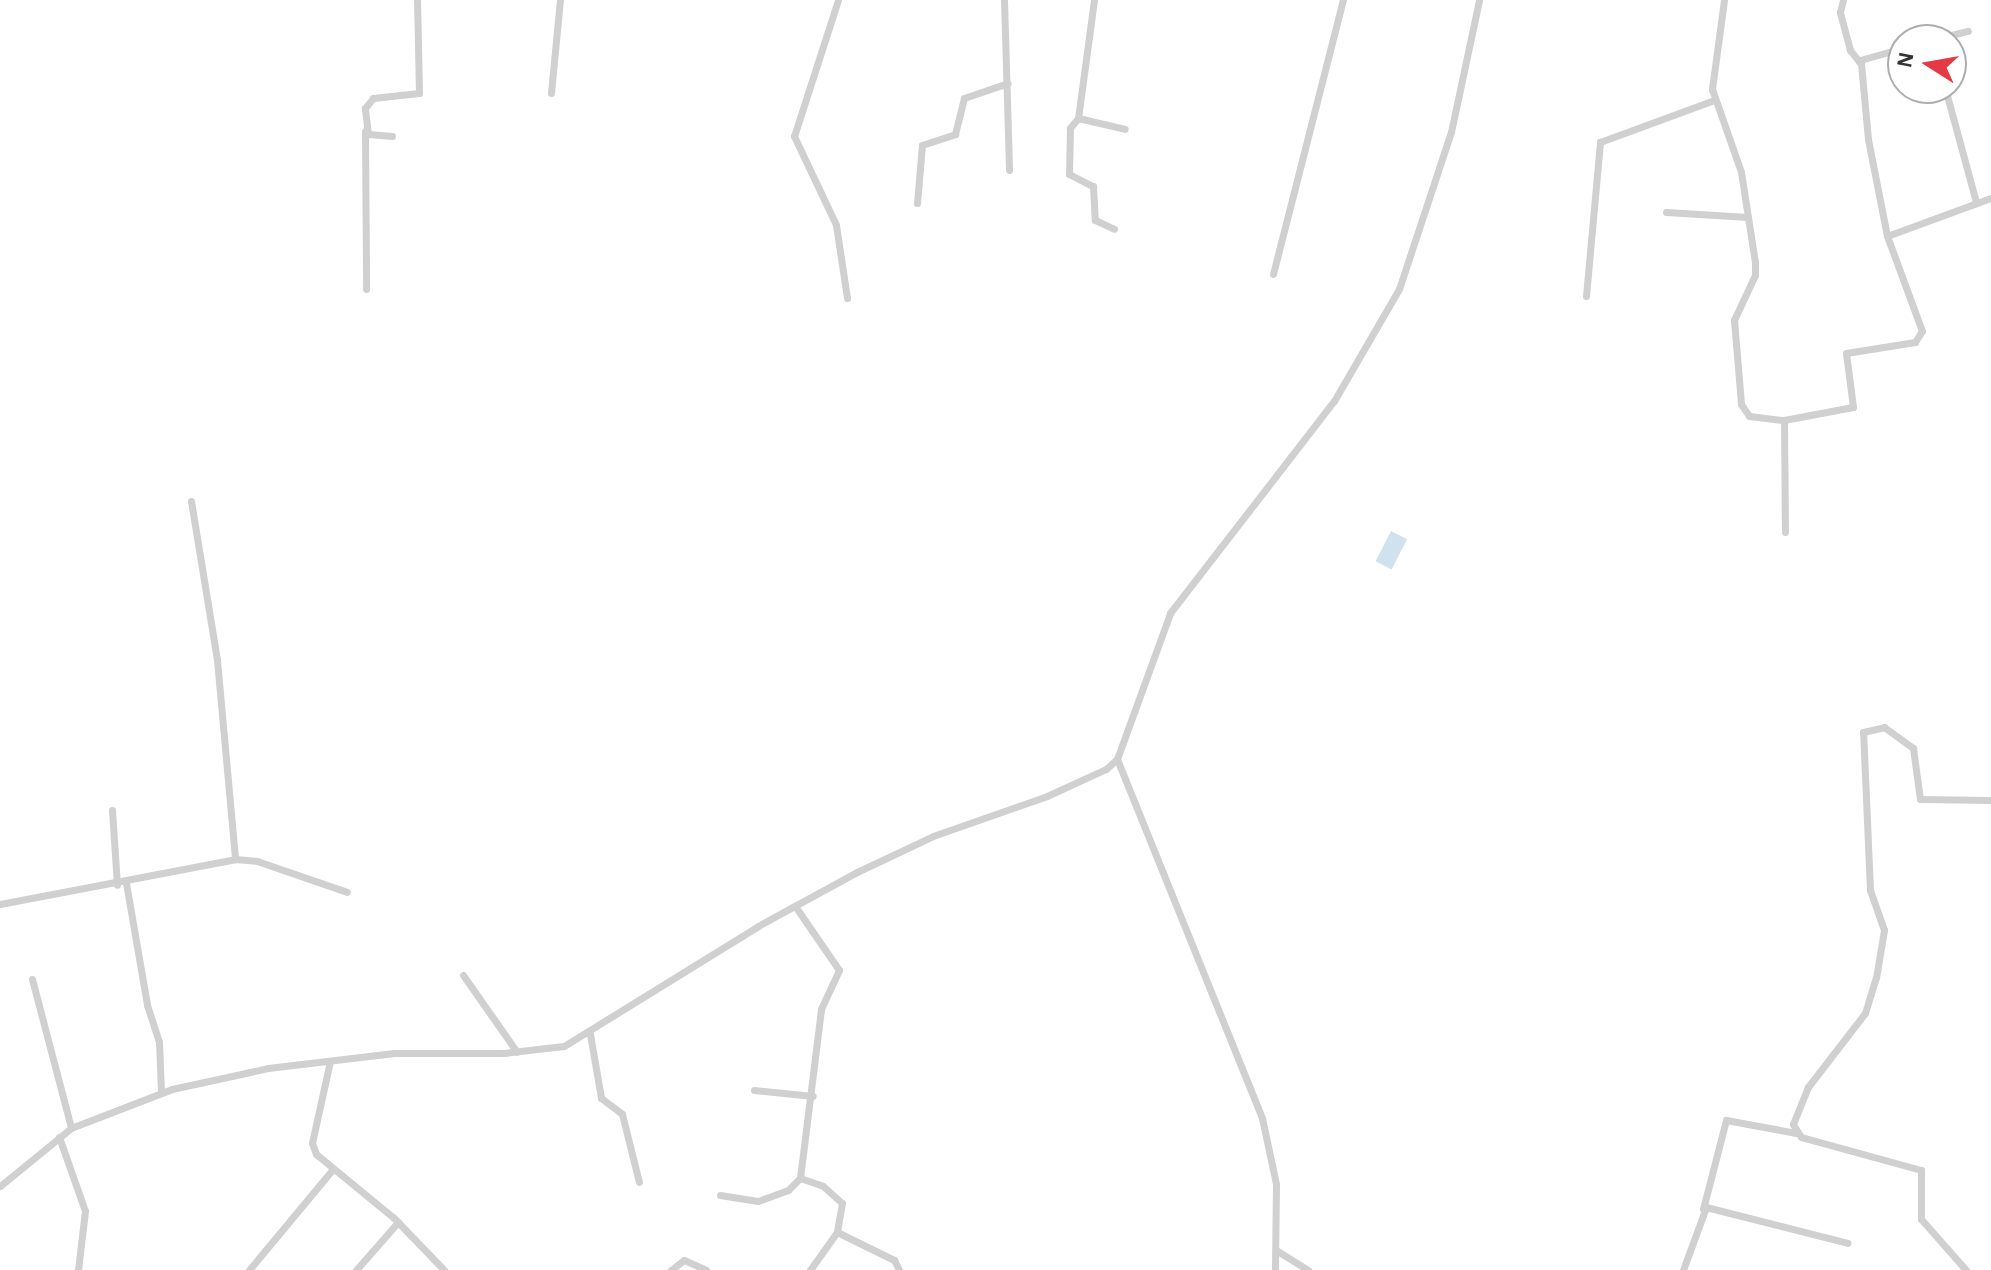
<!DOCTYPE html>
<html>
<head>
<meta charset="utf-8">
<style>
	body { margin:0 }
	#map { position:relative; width:1991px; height:1270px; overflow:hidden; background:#fff; font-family:"Alegreya Sans",sans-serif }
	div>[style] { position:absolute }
	.water>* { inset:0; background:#cfe2ee; transform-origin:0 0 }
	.minor>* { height:7px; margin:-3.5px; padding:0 3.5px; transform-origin:3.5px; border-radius:3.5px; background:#d0d0d0 }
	span { translate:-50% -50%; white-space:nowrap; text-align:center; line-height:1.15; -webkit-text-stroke:8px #fff; paint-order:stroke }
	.north { position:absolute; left:1887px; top:24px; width:80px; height:80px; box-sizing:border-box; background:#fff; border:2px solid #adadad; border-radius:50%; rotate:281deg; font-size:22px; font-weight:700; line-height:32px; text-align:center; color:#333 }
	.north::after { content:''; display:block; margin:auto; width:28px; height:36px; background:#e63946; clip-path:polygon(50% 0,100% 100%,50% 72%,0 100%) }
</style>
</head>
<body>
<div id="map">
	<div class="water">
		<div style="left:1391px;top:531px;width:18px;height:34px;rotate:27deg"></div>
	</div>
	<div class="minor">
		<div style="left:838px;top:0;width:143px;rotate:107.9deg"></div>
		<div style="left:794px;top:136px;width:98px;rotate:64.7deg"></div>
		<div style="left:836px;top:225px;width:74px;rotate:81.4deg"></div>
		<div style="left:1004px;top:0;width:170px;rotate:88.3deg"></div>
		<div style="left:1094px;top:0;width:119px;rotate:97.7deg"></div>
		<div style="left:1078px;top:118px;width:48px;rotate:13.2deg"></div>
		<div style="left:1724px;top:0;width:90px;rotate:97.7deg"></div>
		<div style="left:1712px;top:89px;width:88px;rotate:70.7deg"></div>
		<div style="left:1741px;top:172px;width:91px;rotate:81.2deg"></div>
		<div style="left:1755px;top:262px;width:13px;rotate:90deg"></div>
		<div style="left:1755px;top:275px;width:50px;rotate:115deg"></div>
		<div style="left:1734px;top:320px;width:84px;rotate:85.2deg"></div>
		<div style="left:1741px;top:404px;width:14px;rotate:56deg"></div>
		<div style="left:1749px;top:416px;width:35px;rotate:7deg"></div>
		<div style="left:1784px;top:420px;width:112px;rotate:89.5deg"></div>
		<div style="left:1931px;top:40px;width:38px;rotate:-14deg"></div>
		<div style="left:1860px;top:60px;width:45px;rotate:-15.6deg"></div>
		<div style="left:1945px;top:88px;width:118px;rotate:74.8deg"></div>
		<div style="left:551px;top:93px;width:93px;rotate:-84.5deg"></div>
		<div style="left:1078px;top:118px;width:13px;rotate:129deg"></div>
		<div style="left:1070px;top:128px;width:46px;rotate:91.2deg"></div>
		<div style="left:1069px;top:174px;width:27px;rotate:27deg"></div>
		<div style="left:1093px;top:186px;width:34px;rotate:87deg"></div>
		<div style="left:1095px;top:220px;width:21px;rotate:25deg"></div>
		<div style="left:365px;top:131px;width:158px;rotate:89.6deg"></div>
		<div style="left:392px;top:136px;width:24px;rotate:-175deg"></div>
		<div style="left:368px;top:134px;width:26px;rotate:-97deg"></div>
		<div style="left:365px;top:108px;width:13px;rotate:-51deg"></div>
		<div style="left:373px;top:98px;width:46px;rotate:-6.2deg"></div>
		<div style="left:419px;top:93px;width:93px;rotate:-91.2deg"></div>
		<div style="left:917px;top:203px;width:58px;rotate:-85.1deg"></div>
		<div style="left:922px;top:145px;width:35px;rotate:-18deg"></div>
		<div style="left:955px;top:134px;width:37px;rotate:-76deg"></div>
		<div style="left:964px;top:98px;width:46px;rotate:-18.8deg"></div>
		<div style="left:1666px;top:212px;width:82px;rotate:3.5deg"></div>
		<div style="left:1887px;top:236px;width:111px;rotate:-20.1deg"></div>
		<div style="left:1273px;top:274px;width:283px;rotate:-75.7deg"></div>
		<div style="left:1586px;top:296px;width:155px;rotate:-84.8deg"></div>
		<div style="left:1600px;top:142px;width:121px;rotate:-20.2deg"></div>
		<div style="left:1784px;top:420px;width:70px;rotate:-10.7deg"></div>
		<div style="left:1853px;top:407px;width:54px;rotate:-97.4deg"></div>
		<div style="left:1846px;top:353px;width:70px;rotate:-9.1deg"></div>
		<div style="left:1915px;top:342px;width:13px;rotate:-58deg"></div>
		<div style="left:1922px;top:331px;width:101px;rotate:-110.2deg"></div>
		<div style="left:1887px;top:236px;width:99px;rotate:-101.1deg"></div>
		<div style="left:1868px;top:139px;width:75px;rotate:-95.3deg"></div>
		<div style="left:1861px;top:64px;width:18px;rotate:-128deg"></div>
		<div style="left:1850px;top:50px;width:39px;rotate:-105deg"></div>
		<div style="left:1840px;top:12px;width:12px;rotate:-76deg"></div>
		<div style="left:191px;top:501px;width:161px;rotate:80.7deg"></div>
		<div style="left:217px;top:660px;width:200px;rotate:84.8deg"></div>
		<div style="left:1117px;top:759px;width:387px;rotate:68deg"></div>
		<div style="left:1262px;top:1118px;width:67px;rotate:78deg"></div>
		<div style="left:1276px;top:1184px;width:86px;rotate:90.7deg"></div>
		<div style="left:112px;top:810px;width:75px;rotate:86.2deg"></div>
		<div style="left:126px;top:883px;width:124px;rotate:80.2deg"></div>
		<div style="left:147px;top:1005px;width:39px;rotate:72deg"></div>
		<div style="left:159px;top:1042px;width:50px;rotate:87.7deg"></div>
		<div style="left:0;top:904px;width:239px;rotate:-10.8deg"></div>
		<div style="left:235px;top:859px;width:22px;rotate:5deg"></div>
		<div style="left:257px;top:861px;width:95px;rotate:19deg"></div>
		<div style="left:463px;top:975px;width:94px;rotate:55deg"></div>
		<div style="left:32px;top:979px;width:154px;rotate:75.3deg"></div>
		<div style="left:590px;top:1034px;width:65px;rotate:80.2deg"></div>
		<div style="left:601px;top:1098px;width:26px;rotate:37deg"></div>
		<div style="left:622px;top:1114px;width:70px;rotate:76deg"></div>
		<div style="left:330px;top:1061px;width:84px;rotate:102.4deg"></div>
		<div style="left:312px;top:1143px;width:12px;rotate:70deg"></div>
		<div style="left:316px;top:1154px;width:101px;rotate:39.4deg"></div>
		<div style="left:394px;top:1218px;width:72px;rotate:46.1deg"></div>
		<div style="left:754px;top:1090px;width:59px;rotate:5.8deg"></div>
		<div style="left:59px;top:1137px;width:78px;rotate:70.6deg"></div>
		<div style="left:85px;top:1211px;width:59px;rotate:96.8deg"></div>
		<div style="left:800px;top:1178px;width:24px;rotate:19deg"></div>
		<div style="left:823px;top:1186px;width:25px;rotate:42deg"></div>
		<div style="left:842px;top:1203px;width:29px;rotate:100deg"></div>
		<div style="left:837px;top:1232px;width:47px;rotate:125.4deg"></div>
		<div style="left:0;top:1186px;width:92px;rotate:-39.2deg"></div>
		<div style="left:71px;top:1128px;width:108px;rotate:-21.1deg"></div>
		<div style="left:172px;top:1089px;width:98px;rotate:-12.3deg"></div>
		<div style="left:268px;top:1068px;width:127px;rotate:-6.8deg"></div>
		<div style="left:394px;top:1053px;width:110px"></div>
		<div style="left:504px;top:1053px;width:60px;rotate:-6.7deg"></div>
		<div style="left:564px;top:1046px;width:228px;rotate:-31.7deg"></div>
		<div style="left:758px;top:926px;width:113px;rotate:-28.6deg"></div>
		<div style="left:857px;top:872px;width:84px;rotate:-25.3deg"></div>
		<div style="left:933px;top:836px;width:121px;rotate:-19.3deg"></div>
		<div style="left:1047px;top:796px;width:65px;rotate:-24.6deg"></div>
		<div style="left:1106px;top:769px;width:15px;rotate:-42deg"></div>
		<div style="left:1117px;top:759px;width:155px;rotate:-70deg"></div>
		<div style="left:1170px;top:613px;width:268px;rotate:-52.3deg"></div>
		<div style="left:1334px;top:401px;width:129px;rotate:-59.9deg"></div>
		<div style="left:1399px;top:289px;width:165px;rotate:-71.7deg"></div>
		<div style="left:1451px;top:132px;width:135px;rotate:-78deg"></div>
		<div style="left:720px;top:1195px;width:38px;rotate:9deg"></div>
		<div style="left:758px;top:1201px;width:32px;rotate:-20deg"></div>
		<div style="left:788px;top:1190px;width:17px;rotate:-45deg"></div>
		<div style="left:800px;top:1178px;width:170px;rotate:-82.9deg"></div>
		<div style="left:821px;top:1009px;width:43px;rotate:-65.2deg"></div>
		<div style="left:839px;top:970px;width:78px;rotate:-124.5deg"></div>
		<div style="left:1703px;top:1209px;width:92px;rotate:-75.5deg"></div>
		<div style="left:1726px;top:1120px;width:71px;rotate:10.5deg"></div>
		<div style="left:837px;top:1232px;width:64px;rotate:26.2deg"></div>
		<div style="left:894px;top:1260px;width:11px;rotate:63deg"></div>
		<div style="left:1276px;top:1250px;width:38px;rotate:32deg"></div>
		<div style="left:249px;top:1270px;width:131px;rotate:-50.3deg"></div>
		<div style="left:356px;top:1270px;width:64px;rotate:-48.8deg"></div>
		<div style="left:671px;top:1270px;width:16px;rotate:-38deg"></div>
		<div style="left:684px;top:1260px;width:24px;rotate:24deg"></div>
		<div style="left:1683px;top:1270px;width:67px;rotate:-69.9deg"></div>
		<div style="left:1706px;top:1207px;width:146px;rotate:14.2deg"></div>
		<div style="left:1966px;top:1270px;width:68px;rotate:-131.4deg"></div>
		<div style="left:1921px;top:1219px;width:49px;rotate:-90deg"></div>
		<div style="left:1921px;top:1170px;width:124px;rotate:-164.6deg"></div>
		<div style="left:1801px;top:1137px;width:15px;rotate:-122deg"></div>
		<div style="left:1793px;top:1124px;width:40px;rotate:-68deg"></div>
		<div style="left:1808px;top:1087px;width:93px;rotate:-52.4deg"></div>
		<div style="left:1865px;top:1013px;width:37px;rotate:-73deg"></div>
		<div style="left:1876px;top:978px;width:49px;rotate:-80.5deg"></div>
		<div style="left:1884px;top:930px;width:42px;rotate:-109.3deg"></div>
		<div style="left:1870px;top:890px;width:158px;rotate:-92.5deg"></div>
		<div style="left:1863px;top:732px;width:22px;rotate:-13deg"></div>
		<div style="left:1884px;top:727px;width:36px;rotate:36deg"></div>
		<div style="left:1913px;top:748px;width:51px;rotate:82.2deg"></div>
		<div style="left:1920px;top:799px;width:71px;rotate:0.8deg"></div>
	</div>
	<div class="north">N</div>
</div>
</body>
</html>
